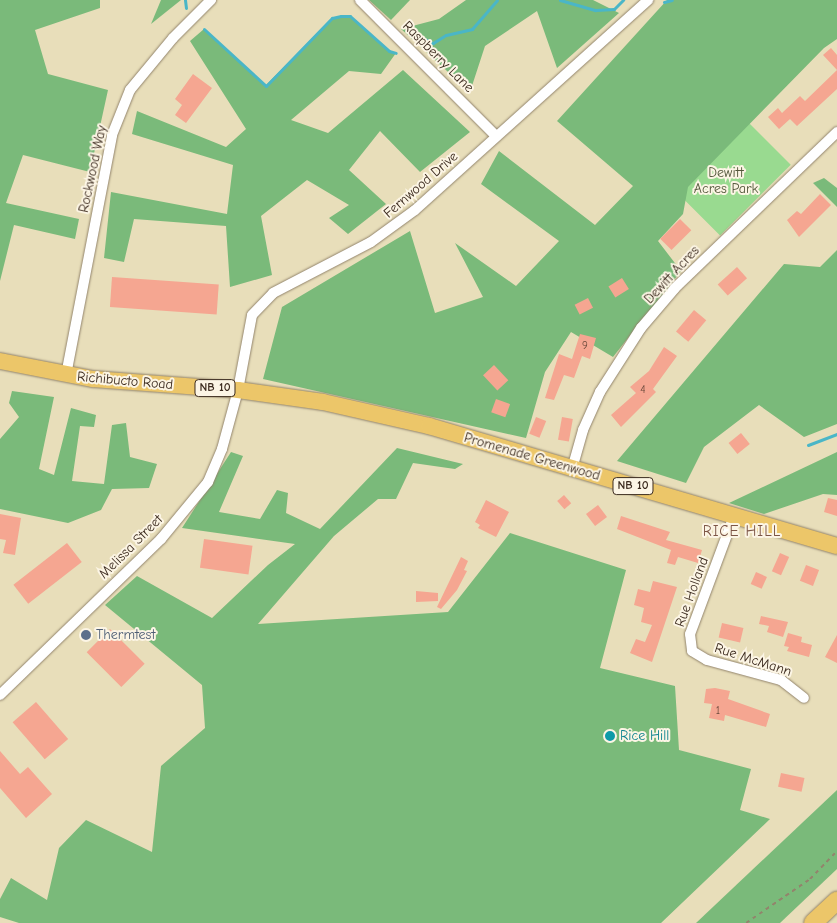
<!DOCTYPE html>
<html>
<head>
<meta charset="utf-8">
<style>
	body { margin:0 }
	#map { position:relative; width:837px; height:923px; overflow:hidden; background:#e8deba; font-family:"Comic Neue",sans-serif }
	div>[style] { position:absolute }
	.green>* { inset:0; background:#99da90; transform-origin:0 0 }
	.forest>* { inset:0; background:#7aba7a }
	.stream>* { height:3px; margin:-1.5px; padding:0 1.5px; transform-origin:1.5px; border-radius:1.5px; background:#4ab6c7 }
	.building>* { inset:0; background:#f5a691; transform-origin:0 0 }
	.path>* { height:2px; margin-top:-1px; transform-origin:0; background:repeating-linear-gradient(90deg,#92846c 0 4px,transparent 0 8px) }
	.roads { filter:drop-shadow(0 0 1px #92846c) drop-shadow(0 0 1px #92846c) }
	.minor>* { height:10px; margin:-5px; padding:0 5px; transform-origin:5px; border-radius:5px; background:#fff }
	.primary>* { height:16px; margin:-8px; padding:0 8px; transform-origin:8px; border-radius:8px; background:#ecc669 }
	.trunk>* { height:18px; margin:-9px; padding:0 9px; transform-origin:9px; border-radius:9px; background:#ecc669 }
	.dots>* { width:14px; height:14px; translate:-50% -50%; box-sizing:border-box; border:2px solid #fcf5e5; border-radius:50% }
	span { translate:-50% -50%; white-space:nowrap; text-align:center; line-height:1.15; -webkit-text-stroke:4px #fcf5e5; paint-order:stroke }
	.number-label { font-size:11px; color:#6a493b }
	.number-label span { -webkit-text-stroke-width:0 }
	.shield-label span { padding:1px 4px; background:#fcf5e5; border:1px solid; border-radius:4px; -webkit-text-stroke-width:0 }
	.shield-label { font-size:12px; color:#3b2a1e; font-weight:700 }
	.street-label { font-size:14px; color:#3b2a1e }
	.park-label { font-size:14px; color:#52563a }
	.service-label { font-size:14px; color:#4e5e75 }
	.left { translate:0 -50%; text-align:left }
	.culture-label { font-size:14px; color:#0d838f }
	.neighbourhood-label { font-size:15px; color:#7c5546; letter-spacing:1px }
</style>
</head>
<body>
<div id="map">
	<div class="green">
		<div style="left:742px;top:116px;width:69px;height:100px;rotate:45deg"></div>
	</div>
	<div class="forest">
		<div style="clip-path:polygon(0 0,100px 0,100px 8px,35px 30px,48px 74px,108px 90px,90px 172px,23px 155px,6px 203px,79px 219px,75px 239px,14px 225px,0 281px)"></div>
		<div style="clip-path:polygon(161px 0,181px 0,151px 24px)"></div>
		<div style="clip-path:polygon(369px 0,410px 0,391px 20px)"></div>
		<div style="clip-path:polygon(466px 0,593px 0,619px 13px,557px 68px,537px 11px,485px 46px,470px 92px,401px 29px,439px 19px)"></div>
		<div style="clip-path:polygon(667px 0,837px 0,837px 39px,824px 48px,688px 187px,683px 214px,658px 241px,681px 271px,613px 357px,571px 332px,545px 372px,526px 438px,263px 379px,282px 307px,410px 231px,435px 313px,483px 297px,455px 243px,516px 286px,559px 241px,481px 184px,499px 151px,595px 225px,633px 186px,557px 121px)"></div>
		<div style="clip-path:polygon(341px 16px,350px 16px,388px 51px,396px 53px,381px 74px,349px 71px,291px 120px,328px 133px,403px 70px,470px 132px,420px 172px,380px 131px,349px 170px,386px 204px,348px 234px,329px 218px,349px 205px,307px 180px,261px 216px,272px 275px,230px 287px,226px 226px,134px 219px,124px 262px,104px 258px,111px 192px,227px 214px,233px 165px,132px 134px,137px 111px,226px 147px,246px 129px,190px 41px,204px 29px,266px 85px,332px 18px)"></div>
		<div style="clip-path:polygon(824px 178px,837px 188px,837px 207px,813px 183px)"></div>
		<div style="clip-path:polygon(837px 250px,837px 424px,804px 437px,759px 405px,704px 447px,686px 483px,617px 461px,784px 264px,820px 267px)"></div>
		<div style="clip-path:polygon(12px 391px,54px 397px,39px 469px,54px 475px,71px 408px,96px 415px,94px 427px,80px 426px,72px 481px,104px 484px,112px 425px,126px 423px,130px 457px,157px 464px,149px 488px,112px 489px,101px 510px,68px 523px,0 509px,0 439px,19px 417px,9px 403px)"></div>
		<div style="clip-path:polygon(397px 448px,463px 464px,455px 469px,413px 463px,396px 499px,378px 499px,334px 536px,258px 624px,448px 612px,510px 533px,626px 570px,600px 668px,675px 686px,679px 750px,751px 769px,740px 810px,770px 819px,661px 923px,19px 923px,0 917px,0 899px,11px 878px,47px 900px,59px 848px,86px 820px,152px 852px,161px 766px,205px 728px,202px 685px,105px 605px,137px 576px,212px 618px,268px 565px,295px 544px,182px 528px,231px 452px,243px 456px,219px 512px,260px 519px,277px 490px,288px 493px,286px 513px,320px 529px)"></div>
		<div style="clip-path:polygon(837px 452px,837px 495px,823px 494px,764px 514px,729px 503px)"></div>
		<div style="clip-path:polygon(837px 790px,837px 869px,780px 923px,696px 923px)"></div>
	</div>
	<div class="stream">
		<div style="left:185px;top:0;width:8px;rotate:83deg"></div>
		<div style="left:560px;top:0;width:37px;rotate:16deg"></div>
		<div style="left:596px;top:10px;width:18px;rotate:-3deg"></div>
		<div style="left:614px;top:9px;width:13px;rotate:-45deg"></div>
		<div style="left:664px;top:2px;width:8px;rotate:-14deg"></div>
		<div style="left:204px;top:29px;width:84px;rotate:42.6deg"></div>
		<div style="left:266px;top:86px;width:95px;rotate:-45.9deg"></div>
		<div style="left:332px;top:18px;width:9px;rotate:-13deg"></div>
		<div style="left:341px;top:16px;width:9px"></div>
		<div style="left:350px;top:16px;width:52px;rotate:41.9deg"></div>
		<div style="left:389px;top:51px;width:7px;rotate:16deg"></div>
		<div style="left:415px;top:34px;width:20px;rotate:27deg"></div>
		<div style="left:433px;top:43px;width:15px;rotate:-32deg"></div>
		<div style="left:446px;top:35px;width:27px;rotate:-13deg"></div>
		<div style="left:472px;top:29px;width:38px;rotate:-49deg"></div>
		<div style="left:808px;top:445px;width:31px;rotate:-21deg"></div>
	</div>
	<div class="building">
		<div style="clip-path:polygon(831px 48px,837px 55px,837px 89px,797px 126px,790px 119px,779px 129px,768px 117px,778px 108px,782px 113px,800px 96px,805px 101px,837px 70px,823px 55px)"></div>
		<div style="clip-path:polygon(193px 74px,212px 88px,186px 123px,175px 115px,182px 105px,175px 99px)"></div>
		<div style="clip-path:polygon(820px 194px,831px 205px,799px 237px,787px 220px,797px 211px,801px 214px)"></div>
		<div style="left:680px;top:219px;width:16px;height:28px;rotate:45deg"></div>
		<div style="left:737px;top:267px;width:15px;height:26px;rotate:48deg"></div>
		<div style="left:112px;top:277px;width:107px;height:30px;rotate:4deg"></div>
		<div style="left:622px;top:278px;width:13px;height:16px;rotate:58deg"></div>
		<div style="left:588px;top:298px;width:11px;height:15px;rotate:63deg"></div>
		<div style="left:694px;top:310px;width:16px;height:28px;rotate:40deg"></div>
		<div style="clip-path:polygon(580px 334px,596px 338px,590px 359px,582px 356px,574px 378px,564px 375px,554px 400px,545px 398px,559px 354px,572px 359px)"></div>
		<div style="clip-path:polygon(664px 347px,677px 356px,653px 389px,656px 392px,621px 427px,611px 415px,636px 393px,630px 387px,649px 371px)"></div>
		<div style="left:494px;top:365px;width:21px;height:15px;rotate:47deg"></div>
		<div style="left:496px;top:399px;width:15px;height:14px;rotate:20deg"></div>
		<div style="left:536px;top:417px;width:11px;height:18px;rotate:22deg"></div>
		<div style="left:562px;top:417px;width:11px;height:23px;rotate:10deg"></div>
		<div style="left:741px;top:433px;width:14px;height:16px;rotate:51deg"></div>
		<div style="left:564px;top:495px;width:11px;height:9px;rotate:49deg"></div>
		<div style="clip-path:polygon(828px 498px,837px 500px,837px 516px,824px 512px)"></div>
		<div style="clip-path:polygon(486px 500px,509px 512px,496px 537px,478px 528px,480px 525px,475px 522px)"></div>
		<div style="left:598px;top:505px;width:15px;height:15px;rotate:53deg"></div>
		<div style="clip-path:polygon(0 514px,21px 518px,15px 555px,3px 553px,6px 540px,0 539px)"></div>
		<div style="clip-path:polygon(621px 516px,670px 532px,666px 540px,702px 550px,698px 563px,678px 557px,675px 565px,667px 563px,671px 550px,617px 529px)"></div>
		<div style="left:204px;top:539px;width:49px;height:29px;rotate:8deg"></div>
		<div style="left:67px;top:543px;width:24px;height:68px;rotate:52deg"></div>
		<div style="left:780px;top:553px;width:10px;height:20px;rotate:24deg"></div>
		<div style="clip-path:polygon(461px 557px,468px 561px,464px 570px,467px 571px,457px 590px,441px 609px,437px 607px)"></div>
		<div style="left:806px;top:565px;width:14px;height:17px;rotate:21deg"></div>
		<div style="left:756px;top:572px;width:12px;height:13px;rotate:24deg"></div>
		<div style="clip-path:polygon(653px 581px,677px 587px,652px 662px,630px 653px,636px 639px,645px 642px,652px 625px,641px 622px,644px 608px,634px 605px,638px 589px,650px 592px)"></div>
		<div style="clip-path:polygon(416px 591px,438px 593px,438px 601px,416px 602px)"></div>
		<div style="clip-path:polygon(761px 616px,788px 622px,783px 637px,767px 632px,769px 626px,759px 624px)"></div>
		<div style="left:722px;top:623px;width:22px;height:15px;rotate:13deg"></div>
		<div style="left:110px;top:629px;width:49px;height:33px;rotate:45deg"></div>
		<div style="clip-path:polygon(788px 633px,802px 637px,801px 642px,812px 645px,809px 657px,787px 651px,789px 647px,784px 646px)"></div>
		<div style="clip-path:polygon(837px 635px,837px 663px,825px 657px)"></div>
		<div style="clip-path:polygon(715px 688px,730px 691px,728px 699px,770px 714px,766px 727px,725px 715px,724px 721px,709px 718px,712px 704px,704px 703px,706px 689px)"></div>
		<div style="left:36px;top:702px;width:49px;height:31px;rotate:49deg"></div>
		<div style="clip-path:polygon(0 751px,20px 774px,28px 767px,52px 794px,26px 818px,0 788px)"></div>
		<div style="left:781px;top:773px;width:24px;height:14px;rotate:12deg"></div>
	</div>
	<div class="path">
		<div style="left:746px;top:923px;width:78px;rotate:-34.5deg"></div>
		<div style="left:810px;top:879px;width:39px;rotate:-46deg"></div>
	</div>
	<div class="roads">
		<div class="minor">
			<div style="left:360px;top:0;width:191px;rotate:45deg"></div>
			<div style="left:66px;top:375px;width:244px;rotate:-79.1deg"></div>
			<div style="left:112px;top:135px;width:48px;rotate:-68.2deg"></div>
			<div style="left:130px;top:90px;width:67px;rotate:-50.4deg"></div>
			<div style="left:173px;top:38px;width:54px;rotate:-45deg"></div>
			<div style="left:572px;top:469px;width:41px;rotate:-74.2deg"></div>
			<div style="left:583px;top:430px;width:42px;rotate:-65.9deg"></div>
			<div style="left:600px;top:392px;width:76px;rotate:-57.4deg"></div>
			<div style="left:641px;top:328px;width:52px;rotate:-49.6deg"></div>
			<div style="left:675px;top:288px;width:225px;rotate:-43.9deg"></div>
			<div style="left:734px;top:516px;width:126px;rotate:110.4deg"></div>
			<div style="left:690px;top:634px;width:17px;rotate:83deg"></div>
			<div style="left:692px;top:651px;width:17px;rotate:31deg"></div>
			<div style="left:707px;top:660px;width:77px;rotate:15.1deg"></div>
			<div style="left:781px;top:680px;width:29px;rotate:38deg"></div>
			<div style="left:0;top:695px;width:224px;rotate:-44.1deg"></div>
			<div style="left:161px;top:539px;width:74px;rotate:-50.5deg"></div>
			<div style="left:208px;top:482px;width:36px;rotate:-67deg"></div>
			<div style="left:222px;top:449px;width:61px;rotate:-74.8deg"></div>
			<div style="left:238px;top:390px;width:76px;rotate:-79.4deg"></div>
			<div style="left:252px;top:315px;width:30px;rotate:-46deg"></div>
			<div style="left:273px;top:293px;width:110px;rotate:-27.5deg"></div>
			<div style="left:371px;top:242px;width:54px;rotate:-36deg"></div>
			<div style="left:415px;top:210px;width:314px;rotate:-42deg"></div>
		</div>
		<div class="primary">
			<div style="left:0;top:361px;width:95px;rotate:11deg"></div>
			<div style="left:93px;top:379px;width:145px;rotate:4.3deg"></div>
			<div style="left:238px;top:390px;width:86px;rotate:8deg"></div>
			<div style="left:323px;top:402px;width:109px;rotate:12.8deg"></div>
			<div style="left:429px;top:426px;width:425px;rotate:16.4deg"></div>
		</div>
		<div class="trunk">
			<div style="left:813px;top:923px;width:33px;rotate:-43deg"></div>
		</div>
	</div>
	<div class="dots">
		<div style="left:86px;top:635px;background:#5c6f8a"></div>
		<div style="left:610px;top:736px;background:#0f9aa8"></div>
	</div>
	<div class="number-label">
		<span style="left:585px;top:346px">9</span>
		<span style="left:643px;top:390px">4</span>
		<span style="left:718px;top:711px">1</span>
	</div>
	<div class="shield-label">
		<span style="left:215px;top:388px">NB 10</span>
		<span style="left:633px;top:486px">NB 10</span>
	</div>
	<div class="street-label">
		<span style="left:438px;top:57px;rotate:45deg">Raspberry Lane</span>
		<span style="left:93px;top:169px;rotate:-78deg">Rockwood Way</span>
		<span style="left:421px;top:185px;rotate:-41deg">Fernwood Drive</span>
		<span style="left:672px;top:275px;rotate:-47deg">Dewitt Acres</span>
		<span style="left:125px;top:381px;rotate:5deg">Richibucto Road</span>
		<span style="left:532px;top:457px;rotate:16deg">Promenade Greenwood</span>
		<span style="left:131px;top:547px;rotate:-45deg">Melissa Street</span>
		<span style="left:692px;top:592px;rotate:-70deg">Rue Holland</span>
		<span style="left:753px;top:660px;rotate:18deg">Rue McMann</span>
	</div>
	<div class="park-label">
		<span style="left:726px;top:181px">Dewitt<br>Acres Park</span>
	</div>
	<div class="service-label">
		<span class="left" style="left:96px;top:635px">Thermtest</span>
	</div>
	<div class="culture-label">
		<span class="left" style="left:620px;top:736px">Rice Hill</span>
	</div>
	<div class="neighbourhood-label">
		<span style="left:742px;top:532px">RICE HILL</span>
	</div>
</div>
</body>
</html>
